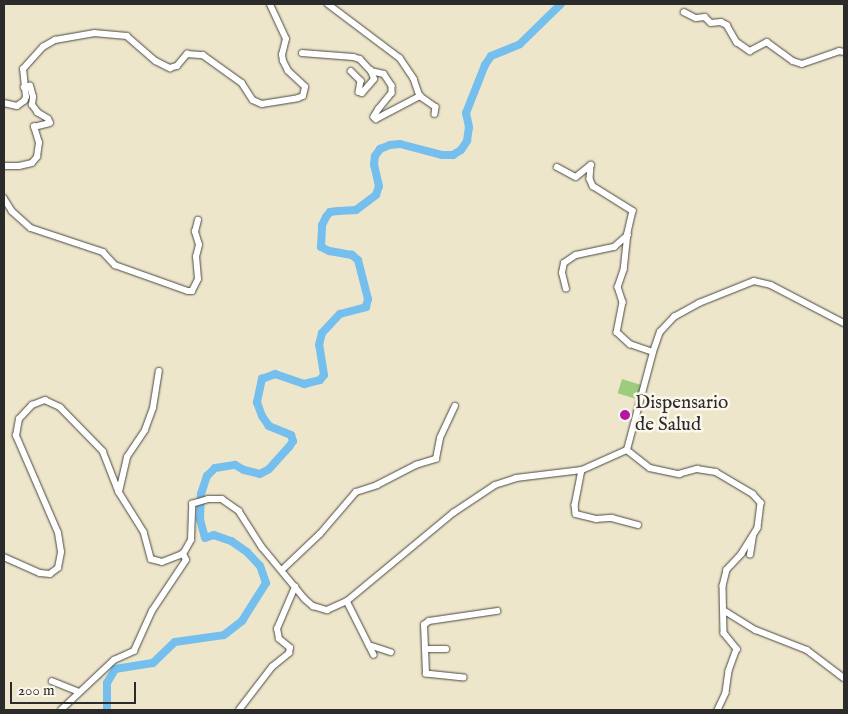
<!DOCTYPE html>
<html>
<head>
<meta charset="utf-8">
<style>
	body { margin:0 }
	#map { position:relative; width:848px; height:714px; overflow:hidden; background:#eee6ca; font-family:"IM FELL English",serif }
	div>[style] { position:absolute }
	.green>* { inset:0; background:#9dcd7c; transform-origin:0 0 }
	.river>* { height:8px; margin:-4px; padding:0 4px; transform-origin:4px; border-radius:4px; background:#75bfee }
	.roads { filter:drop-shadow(0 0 1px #484743) drop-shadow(0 0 1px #484743) }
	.minor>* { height:5.5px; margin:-2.75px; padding:0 2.75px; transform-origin:2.75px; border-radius:2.75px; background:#fff }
	.dots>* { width:14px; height:14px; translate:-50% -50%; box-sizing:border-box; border:2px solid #fbf7ec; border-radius:50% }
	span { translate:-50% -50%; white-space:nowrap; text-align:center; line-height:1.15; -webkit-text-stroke:5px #fbf7ec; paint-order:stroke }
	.poi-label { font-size:19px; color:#2b2b2b }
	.left { translate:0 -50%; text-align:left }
	.frame { position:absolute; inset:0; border:5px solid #2b2b2b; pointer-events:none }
	.scale { position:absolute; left:10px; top:682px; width:126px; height:22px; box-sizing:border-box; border:2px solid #2b2b2b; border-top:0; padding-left:6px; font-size:15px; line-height:18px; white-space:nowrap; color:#2b2b2b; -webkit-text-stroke:4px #fbf7ec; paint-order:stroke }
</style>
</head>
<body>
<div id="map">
	<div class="green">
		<div style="left:622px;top:379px;width:21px;height:15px;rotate:17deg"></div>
	</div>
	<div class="river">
		<div style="left:107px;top:710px;width:27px;rotate:-90deg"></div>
		<div style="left:107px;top:683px;width:16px;rotate:-60deg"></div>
		<div style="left:115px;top:669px;width:38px;rotate:-9deg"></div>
		<div style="left:153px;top:663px;width:30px;rotate:-44deg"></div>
		<div style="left:175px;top:642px;width:49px;rotate:-8.1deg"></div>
		<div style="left:224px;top:635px;width:23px;rotate:-38deg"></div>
		<div style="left:242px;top:621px;width:45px;rotate:-57.7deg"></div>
		<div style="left:266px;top:583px;width:18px;rotate:-109deg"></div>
		<div style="left:260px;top:566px;width:19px;rotate:-133deg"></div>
		<div style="left:247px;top:552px;width:19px;rotate:-145deg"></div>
		<div style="left:231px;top:541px;width:18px;rotate:-161deg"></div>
		<div style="left:214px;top:535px;width:9px;rotate:162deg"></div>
		<div style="left:205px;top:538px;width:20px;rotate:-105deg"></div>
		<div style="left:200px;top:519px;width:25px;rotate:-88deg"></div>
		<div style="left:201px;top:494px;width:19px;rotate:-72deg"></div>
		<div style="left:207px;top:476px;width:11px;rotate:-45deg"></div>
		<div style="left:215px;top:468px;width:20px;rotate:-9deg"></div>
		<div style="left:235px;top:465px;width:10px;rotate:29deg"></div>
		<div style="left:244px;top:470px;width:16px;rotate:14deg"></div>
		<div style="left:260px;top:474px;width:10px;rotate:-29deg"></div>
		<div style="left:269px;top:469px;width:30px;rotate:-48deg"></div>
		<div style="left:289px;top:447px;width:7px;rotate:-56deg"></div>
		<div style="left:293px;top:441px;width:6px;rotate:-108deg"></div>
		<div style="left:291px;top:435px;width:24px;rotate:-158deg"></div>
		<div style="left:269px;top:426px;width:12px;rotate:-125deg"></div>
		<div style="left:262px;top:416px;width:15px;rotate:-110deg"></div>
		<div style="left:257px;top:402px;width:24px;rotate:-78deg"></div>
		<div style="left:262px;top:379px;width:14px;rotate:-21deg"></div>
		<div style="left:275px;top:374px;width:31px;rotate:19deg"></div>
		<div style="left:304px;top:384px;width:16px;rotate:-14deg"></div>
		<div style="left:320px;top:380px;width:6px;rotate:-51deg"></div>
		<div style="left:324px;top:375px;width:30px;rotate:-99deg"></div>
		<div style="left:319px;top:345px;width:12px;rotate:-76deg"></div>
		<div style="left:322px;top:333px;width:26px;rotate:-47deg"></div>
		<div style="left:340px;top:314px;width:27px;rotate:-15deg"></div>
		<div style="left:366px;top:307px;width:8px;rotate:-76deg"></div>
		<div style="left:368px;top:299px;width:40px;rotate:-104.4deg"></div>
		<div style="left:358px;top:260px;width:8px;rotate:-140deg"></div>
		<div style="left:352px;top:255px;width:23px;rotate:-170deg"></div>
		<div style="left:329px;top:251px;width:9px;rotate:-153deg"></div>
		<div style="left:321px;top:247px;width:22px;rotate:-87deg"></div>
		<div style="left:322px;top:225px;width:9px;rotate:-63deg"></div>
		<div style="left:326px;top:217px;width:6px;rotate:-51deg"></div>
		<div style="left:330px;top:212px;width:8px;rotate:-7deg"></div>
		<div style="left:338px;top:211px;width:18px;rotate:-3deg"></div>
		<div style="left:356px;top:210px;width:25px;rotate:-37deg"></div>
		<div style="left:376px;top:195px;width:9px;rotate:-72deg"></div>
		<div style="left:379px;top:186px;width:22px;rotate:-103deg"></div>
		<div style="left:374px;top:165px;width:9px;rotate:-84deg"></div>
		<div style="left:375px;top:156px;width:9px;rotate:-54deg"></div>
		<div style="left:380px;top:149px;width:11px;rotate:-22deg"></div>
		<div style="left:390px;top:145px;width:10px;rotate:-6deg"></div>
		<div style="left:400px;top:144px;width:43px;rotate:14.7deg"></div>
		<div style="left:442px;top:155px;width:11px"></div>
		<div style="left:453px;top:155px;width:9px;rotate:-32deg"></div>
		<div style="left:461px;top:150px;width:11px;rotate:-56deg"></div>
		<div style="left:467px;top:141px;width:14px;rotate:-82deg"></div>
		<div style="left:469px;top:127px;width:14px;rotate:-102deg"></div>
		<div style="left:466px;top:113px;width:52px;rotate:-68.4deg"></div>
		<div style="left:485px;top:65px;width:11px;rotate:-56deg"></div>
		<div style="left:491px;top:56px;width:31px;rotate:-22deg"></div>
		<div style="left:520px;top:44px;width:57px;rotate:-44.3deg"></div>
	</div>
	<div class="roads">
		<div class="minor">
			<div style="left:328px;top:4px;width:90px;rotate:36.9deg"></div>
			<div style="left:400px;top:58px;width:25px;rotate:56deg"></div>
			<div style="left:414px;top:79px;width:18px;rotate:71deg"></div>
			<div style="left:684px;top:12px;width:13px;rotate:27deg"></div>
			<div style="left:696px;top:18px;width:9px;rotate:-6deg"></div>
			<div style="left:705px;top:17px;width:8px;rotate:45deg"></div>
			<div style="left:711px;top:23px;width:10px;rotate:-6deg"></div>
			<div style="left:721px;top:22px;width:7px;rotate:27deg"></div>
			<div style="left:727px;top:25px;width:20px;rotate:60deg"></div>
			<div style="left:737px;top:42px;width:16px;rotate:35deg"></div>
			<div style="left:750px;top:51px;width:19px;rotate:-28deg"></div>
			<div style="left:767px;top:42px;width:32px;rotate:36deg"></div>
			<div style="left:793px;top:61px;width:9px;rotate:18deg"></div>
			<div style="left:802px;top:64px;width:39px;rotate:-19deg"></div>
			<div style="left:839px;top:51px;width:5px;rotate:11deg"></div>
			<div style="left:302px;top:53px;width:51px;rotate:4.5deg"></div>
			<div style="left:353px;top:57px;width:7px;rotate:16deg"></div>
			<div style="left:360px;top:59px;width:16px;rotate:47deg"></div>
			<div style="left:371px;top:71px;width:13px;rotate:13deg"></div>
			<div style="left:384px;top:74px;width:14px;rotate:56deg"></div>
			<div style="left:392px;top:86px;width:7px;rotate:90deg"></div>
			<div style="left:392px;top:93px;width:21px;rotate:129deg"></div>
			<div style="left:379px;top:109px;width:9px;rotate:122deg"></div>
			<div style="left:374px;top:117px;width:3px;rotate:45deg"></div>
			<div style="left:376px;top:119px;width:50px;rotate:-27.6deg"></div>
			<div style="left:420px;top:96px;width:19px;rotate:35deg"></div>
			<div style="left:436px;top:107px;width:7px;rotate:98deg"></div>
			<div style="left:351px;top:71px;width:14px;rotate:45deg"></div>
			<div style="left:361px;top:81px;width:11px;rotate:100deg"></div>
			<div style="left:359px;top:92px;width:3px;rotate:18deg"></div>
			<div style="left:362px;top:93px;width:18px;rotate:-49deg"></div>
			<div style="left:374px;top:79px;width:9px;rotate:-111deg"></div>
			<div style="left:4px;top:103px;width:13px;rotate:13deg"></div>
			<div style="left:17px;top:106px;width:9px;rotate:-36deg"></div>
			<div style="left:24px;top:101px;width:4px;rotate:-63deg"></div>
			<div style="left:26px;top:97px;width:28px;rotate:-96deg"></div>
			<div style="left:23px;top:69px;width:30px;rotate:-48deg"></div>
			<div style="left:43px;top:47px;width:14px;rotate:-30deg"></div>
			<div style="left:55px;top:40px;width:40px;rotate:-10deg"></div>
			<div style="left:94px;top:33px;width:33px;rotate:5deg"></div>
			<div style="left:127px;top:36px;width:38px;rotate:41deg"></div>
			<div style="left:156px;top:61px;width:16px;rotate:27deg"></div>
			<div style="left:170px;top:68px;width:7px;rotate:-16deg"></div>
			<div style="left:177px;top:66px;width:16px;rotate:-50deg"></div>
			<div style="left:187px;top:54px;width:16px;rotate:4deg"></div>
			<div style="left:203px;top:55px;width:48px;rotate:35.7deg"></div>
			<div style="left:242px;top:83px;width:20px;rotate:57deg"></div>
			<div style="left:253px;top:100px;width:10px;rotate:24deg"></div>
			<div style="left:262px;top:104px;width:36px;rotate:-9deg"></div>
			<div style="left:298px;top:98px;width:5px;rotate:-22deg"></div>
			<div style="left:303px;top:96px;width:9px;rotate:-77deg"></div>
			<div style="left:305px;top:87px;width:23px;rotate:-137deg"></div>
			<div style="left:288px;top:71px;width:11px;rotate:-117deg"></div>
			<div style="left:283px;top:61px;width:6px;rotate:-99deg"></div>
			<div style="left:282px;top:55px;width:16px;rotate:-76deg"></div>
			<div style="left:286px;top:39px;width:38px;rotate:-115deg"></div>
			<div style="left:4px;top:166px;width:15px"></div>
			<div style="left:19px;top:166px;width:13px;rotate:-13deg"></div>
			<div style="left:32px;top:163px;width:8px;rotate:-50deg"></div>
			<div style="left:37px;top:157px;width:14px;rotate:-82deg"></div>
			<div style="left:39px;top:143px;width:17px;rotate:-107deg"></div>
			<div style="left:34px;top:127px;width:16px;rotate:-14deg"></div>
			<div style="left:50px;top:123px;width:4px;rotate:-117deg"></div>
			<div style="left:48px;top:119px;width:12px;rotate:-149deg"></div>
			<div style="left:38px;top:113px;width:10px;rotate:-127deg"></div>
			<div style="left:32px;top:105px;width:8px;rotate:-83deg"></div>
			<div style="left:33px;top:97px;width:11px;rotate:-105deg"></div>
			<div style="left:30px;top:86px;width:6px;rotate:162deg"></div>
			<div style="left:557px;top:167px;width:21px;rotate:28deg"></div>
			<div style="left:576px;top:177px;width:19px;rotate:-39deg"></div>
			<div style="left:591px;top:165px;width:14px;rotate:94deg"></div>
			<div style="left:590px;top:179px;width:8px;rotate:67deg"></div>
			<div style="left:593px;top:186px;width:47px;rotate:32deg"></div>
			<div style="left:633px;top:211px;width:23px;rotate:103deg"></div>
			<div style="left:628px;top:233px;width:37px;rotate:96deg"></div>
			<div style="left:624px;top:270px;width:18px;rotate:109deg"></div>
			<div style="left:618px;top:287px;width:16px;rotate:72deg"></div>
			<div style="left:623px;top:302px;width:31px;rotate:101deg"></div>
			<div style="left:617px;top:332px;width:18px;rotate:43deg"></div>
			<div style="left:630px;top:344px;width:24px;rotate:19deg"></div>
			<div style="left:4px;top:198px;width:15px;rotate:58deg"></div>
			<div style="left:12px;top:211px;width:25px;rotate:42deg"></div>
			<div style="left:31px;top:228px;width:76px;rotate:18.4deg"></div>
			<div style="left:103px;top:252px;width:18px;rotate:47deg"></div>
			<div style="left:115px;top:265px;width:77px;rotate:19.6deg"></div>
			<div style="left:188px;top:291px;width:4px"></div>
			<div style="left:192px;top:291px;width:13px;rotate:-63deg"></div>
			<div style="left:198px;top:279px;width:22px;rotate:-95deg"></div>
			<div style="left:196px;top:257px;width:12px;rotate:-76deg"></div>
			<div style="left:199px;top:245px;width:14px;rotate:-107deg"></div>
			<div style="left:195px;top:232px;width:12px;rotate:-76deg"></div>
			<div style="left:566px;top:289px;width:16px;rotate:-104deg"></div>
			<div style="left:562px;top:273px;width:10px;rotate:-79deg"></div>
			<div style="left:564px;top:263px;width:14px;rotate:-34deg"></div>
			<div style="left:576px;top:255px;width:39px;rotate:-12deg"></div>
			<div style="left:614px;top:247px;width:18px;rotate:-41deg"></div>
			<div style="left:627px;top:450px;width:29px;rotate:38deg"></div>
			<div style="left:650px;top:468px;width:30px;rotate:12deg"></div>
			<div style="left:679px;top:474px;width:19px;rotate:-16deg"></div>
			<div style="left:697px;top:469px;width:19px;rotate:9deg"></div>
			<div style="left:716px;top:472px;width:43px;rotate:30.7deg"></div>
			<div style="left:753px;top:494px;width:12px;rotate:48deg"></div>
			<div style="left:761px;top:503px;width:25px;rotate:97deg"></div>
			<div style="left:758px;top:528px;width:31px;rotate:122deg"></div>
			<div style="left:742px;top:554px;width:22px;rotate:133deg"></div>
			<div style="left:727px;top:570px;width:16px;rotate:104deg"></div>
			<div style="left:723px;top:586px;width:47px;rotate:88.8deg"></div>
			<div style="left:724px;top:633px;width:21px;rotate:51deg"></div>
			<div style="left:737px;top:649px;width:23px;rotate:110deg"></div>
			<div style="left:729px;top:671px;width:22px;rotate:98deg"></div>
			<div style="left:726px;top:693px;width:19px;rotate:115deg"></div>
			<div style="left:582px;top:470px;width:36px;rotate:101deg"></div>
			<div style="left:575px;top:505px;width:9px;rotate:84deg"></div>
			<div style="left:576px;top:514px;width:21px;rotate:14deg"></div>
			<div style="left:596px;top:519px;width:16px;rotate:-4deg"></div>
			<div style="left:612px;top:518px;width:27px;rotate:15deg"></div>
			<div style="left:119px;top:492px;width:36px;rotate:-77deg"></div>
			<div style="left:127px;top:457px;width:32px;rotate:-56deg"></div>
			<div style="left:145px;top:430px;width:23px;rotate:-70deg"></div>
			<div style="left:153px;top:408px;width:37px;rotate:-81deg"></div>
			<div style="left:750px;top:555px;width:18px;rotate:-81deg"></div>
			<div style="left:4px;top:557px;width:39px;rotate:24deg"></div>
			<div style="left:40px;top:573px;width:10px;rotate:6deg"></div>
			<div style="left:50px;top:574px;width:10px;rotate:-37deg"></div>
			<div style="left:58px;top:568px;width:16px;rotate:-79deg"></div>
			<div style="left:61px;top:552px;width:19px;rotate:-99deg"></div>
			<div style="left:58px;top:533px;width:106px;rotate:-113.4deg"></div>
			<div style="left:16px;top:436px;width:17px;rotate:-80deg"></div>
			<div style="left:19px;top:419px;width:19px;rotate:-47deg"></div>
			<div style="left:32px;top:405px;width:14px;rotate:-21deg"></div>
			<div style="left:45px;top:400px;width:17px;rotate:25deg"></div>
			<div style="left:60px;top:407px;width:62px;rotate:45.7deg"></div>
			<div style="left:103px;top:451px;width:44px;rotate:68.7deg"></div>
			<div style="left:119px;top:492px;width:47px;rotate:58deg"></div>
			<div style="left:144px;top:532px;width:28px;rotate:75deg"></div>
			<div style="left:151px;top:559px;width:11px;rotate:15deg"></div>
			<div style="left:162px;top:562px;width:22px;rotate:-21deg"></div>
			<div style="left:183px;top:554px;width:16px;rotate:-60deg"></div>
			<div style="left:191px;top:540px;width:36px;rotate:-88deg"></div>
			<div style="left:192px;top:504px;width:17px;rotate:-17deg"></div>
			<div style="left:208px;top:499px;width:14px"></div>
			<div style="left:222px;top:499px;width:21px;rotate:35deg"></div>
			<div style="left:239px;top:511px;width:43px;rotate:57.4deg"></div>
			<div style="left:262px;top:547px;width:67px;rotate:50.4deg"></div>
			<div style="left:305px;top:599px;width:11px;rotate:41deg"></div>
			<div style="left:313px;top:606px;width:15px;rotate:16deg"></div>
			<div style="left:327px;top:610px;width:22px;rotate:-24deg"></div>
			<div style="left:347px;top:601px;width:138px;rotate:-39.7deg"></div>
			<div style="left:453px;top:513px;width:50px;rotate:-33.7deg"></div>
			<div style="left:495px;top:485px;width:22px;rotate:-18deg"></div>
			<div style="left:516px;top:478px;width:66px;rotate:-6.9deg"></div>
			<div style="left:582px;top:470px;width:49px;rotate:-24deg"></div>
			<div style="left:627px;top:450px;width:101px;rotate:-75.1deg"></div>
			<div style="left:653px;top:352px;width:21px;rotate:-71deg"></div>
			<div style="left:660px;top:332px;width:21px;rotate:-47deg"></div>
			<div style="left:674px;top:317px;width:29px;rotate:-29deg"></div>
			<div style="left:699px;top:303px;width:59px;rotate:-21.8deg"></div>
			<div style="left:754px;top:281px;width:17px;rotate:13deg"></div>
			<div style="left:771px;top:285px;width:82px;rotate:27.5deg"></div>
			<div style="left:282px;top:570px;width:52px;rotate:-43.5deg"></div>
			<div style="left:320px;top:534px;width:55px;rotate:-49.4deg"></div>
			<div style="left:356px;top:492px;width:22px;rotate:-18deg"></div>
			<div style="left:377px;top:485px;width:44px;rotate:-27.1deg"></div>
			<div style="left:416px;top:465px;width:21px;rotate:-17deg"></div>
			<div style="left:436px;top:459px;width:21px;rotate:-79deg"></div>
			<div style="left:440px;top:438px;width:35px;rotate:-65deg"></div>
			<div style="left:347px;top:601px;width:60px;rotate:63.4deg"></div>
			<div style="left:725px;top:611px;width:36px;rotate:32deg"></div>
			<div style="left:756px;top:630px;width:55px;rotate:21.4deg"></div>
			<div style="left:807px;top:650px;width:46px;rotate:37.1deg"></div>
			<div style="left:369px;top:645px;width:23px;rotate:18deg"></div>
			<div style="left:425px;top:649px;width:21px"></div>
			<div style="left:464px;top:678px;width:38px;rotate:-174deg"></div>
			<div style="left:426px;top:674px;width:49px;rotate:-92.3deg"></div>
			<div style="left:424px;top:625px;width:6px;rotate:-39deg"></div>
			<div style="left:429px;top:621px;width:69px;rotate:-8.4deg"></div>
			<div style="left:52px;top:681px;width:29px;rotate:22deg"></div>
			<div style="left:61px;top:710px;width:73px;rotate:-43.3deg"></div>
			<div style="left:114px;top:660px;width:22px;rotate:-24deg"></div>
			<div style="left:134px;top:651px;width:44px;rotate:-65.8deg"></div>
			<div style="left:152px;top:611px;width:61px;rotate:-56.3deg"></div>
			<div style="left:186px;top:560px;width:7px;rotate:-117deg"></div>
			<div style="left:239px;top:710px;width:54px;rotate:-52.5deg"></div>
			<div style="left:272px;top:667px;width:22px;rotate:-39deg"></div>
			<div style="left:289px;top:653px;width:5px;rotate:-79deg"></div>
			<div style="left:290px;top:648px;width:14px;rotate:-141deg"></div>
			<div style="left:279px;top:639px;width:10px;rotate:-101deg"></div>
			<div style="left:277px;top:629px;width:46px;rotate:-66.8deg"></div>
		</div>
	</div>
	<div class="dots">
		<div style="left:625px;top:415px;background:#b5179e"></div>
	</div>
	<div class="poi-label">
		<span class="left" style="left:635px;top:415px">Dispensario<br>de Salud</span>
	</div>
	<div class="frame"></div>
	<div class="scale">200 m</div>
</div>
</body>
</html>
